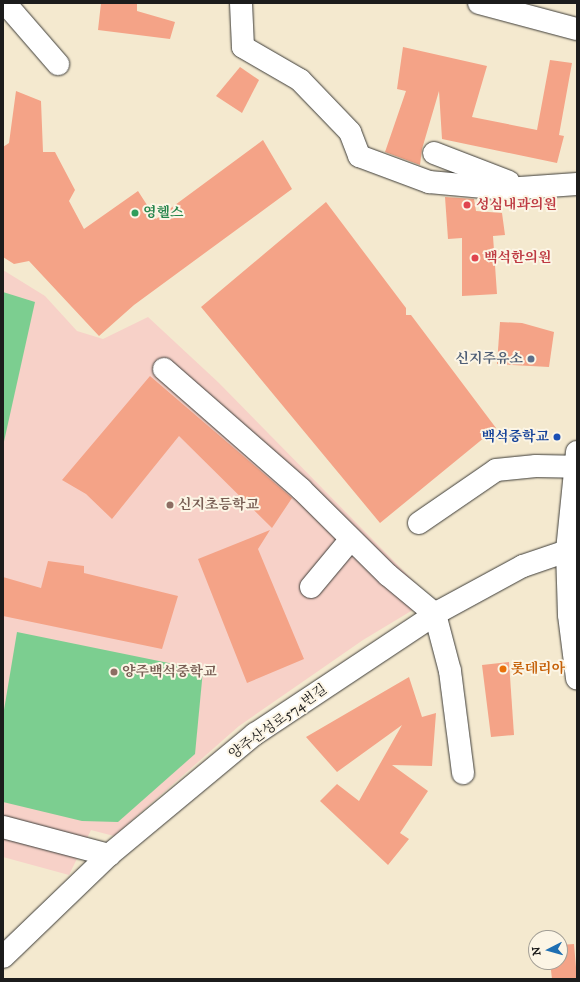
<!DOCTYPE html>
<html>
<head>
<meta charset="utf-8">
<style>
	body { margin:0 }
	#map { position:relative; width:580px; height:982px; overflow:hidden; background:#f4e9cf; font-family:"IM FELL DW Pica","Noto Serif KR",serif }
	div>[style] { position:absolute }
	.built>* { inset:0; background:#f7d1c8 }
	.green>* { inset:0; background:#7cce90 }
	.building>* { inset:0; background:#f4a387 }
	.roads { filter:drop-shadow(0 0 1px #3c3b37) drop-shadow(0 0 1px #3c3b37) }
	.minor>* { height:22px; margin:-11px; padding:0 11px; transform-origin:11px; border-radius:11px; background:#fff }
	.dots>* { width:11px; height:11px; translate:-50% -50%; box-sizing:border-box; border:2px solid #fcf5e5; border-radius:50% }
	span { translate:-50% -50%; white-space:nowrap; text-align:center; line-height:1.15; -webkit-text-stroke:4px #fcf5e5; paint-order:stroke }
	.health-label { font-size:14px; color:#be3a42; font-weight:700 }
	.left { translate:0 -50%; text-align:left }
	.leisure-label { font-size:14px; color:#27864d; font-weight:700 }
	.service-label { font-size:14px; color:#4e5e75; font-weight:700 }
	.right { translate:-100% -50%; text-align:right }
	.transit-label { font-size:14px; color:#164399; font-weight:700 }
	.education-label { font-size:14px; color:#785e54; font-weight:700 }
	.food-label { font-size:14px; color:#c56008; font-weight:700 }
	.street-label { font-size:14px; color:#1c1c1c }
	.frame { position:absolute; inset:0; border:4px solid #1c1c1c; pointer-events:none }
	.north { position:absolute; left:528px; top:930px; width:40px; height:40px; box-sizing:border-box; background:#fcf5e5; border:1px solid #a29e95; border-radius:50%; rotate:264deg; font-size:11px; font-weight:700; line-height:16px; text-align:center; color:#1c1c1c }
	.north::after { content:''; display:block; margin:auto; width:14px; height:18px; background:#1f6fb2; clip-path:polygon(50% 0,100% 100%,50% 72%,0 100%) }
</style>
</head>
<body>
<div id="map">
	<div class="built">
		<div style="clip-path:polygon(3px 270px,45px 296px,77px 331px,103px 339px,148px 317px,219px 383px,431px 599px,363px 640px,239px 726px,114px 836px,91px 830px,69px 875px,3px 857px)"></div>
	</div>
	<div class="green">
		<div style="clip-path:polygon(3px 292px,35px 302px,3px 446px)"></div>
		<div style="clip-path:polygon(17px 632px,203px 670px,195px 754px,118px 822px,82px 821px,3px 802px,3px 716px)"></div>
	</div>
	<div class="building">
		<div style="clip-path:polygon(101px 3px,137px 3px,137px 11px,175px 22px,170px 39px,98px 30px)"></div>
		<div style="clip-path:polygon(403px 47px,487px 66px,472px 117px,537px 130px,550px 60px,572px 63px,559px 135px,564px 136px,557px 163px,442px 139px,439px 91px,422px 149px,420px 165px,385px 152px,406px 91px,397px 89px)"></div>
		<div style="clip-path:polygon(240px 67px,259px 80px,242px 113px,216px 96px)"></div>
		<div style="clip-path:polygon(16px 91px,41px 101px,43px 152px,55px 152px,75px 190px,69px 201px,84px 229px,138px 191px,156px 219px,263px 140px,292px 189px,134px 305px,99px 336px,29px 261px,14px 264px,3px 257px,3px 147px,9px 143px)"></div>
		<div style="clip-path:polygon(445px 197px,474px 199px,476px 211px,502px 213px,505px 235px,493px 236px,497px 294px,462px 296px,462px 238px,448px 239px)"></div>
		<div style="clip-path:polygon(326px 202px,406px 308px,406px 315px,411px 315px,496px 428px,380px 523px,201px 307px)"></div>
		<div style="clip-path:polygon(500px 322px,522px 323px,554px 332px,549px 367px,497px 364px)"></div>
		<div style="clip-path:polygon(150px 376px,292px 498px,272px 528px,179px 436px,112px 519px,86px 494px,62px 480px)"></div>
		<div style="clip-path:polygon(270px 530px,258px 549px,304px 659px,247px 683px,198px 559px)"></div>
		<div style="clip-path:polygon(48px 561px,84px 566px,84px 573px,178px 596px,162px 649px,3px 616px,3px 577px,41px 588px)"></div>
		<div style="clip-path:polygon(509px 662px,514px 735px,491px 737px,482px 665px)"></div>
		<div style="clip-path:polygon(409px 677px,422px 717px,436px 713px,432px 766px,392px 765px,428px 791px,400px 833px,409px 839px,388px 865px,320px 801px,337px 784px,359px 801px,402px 725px,337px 772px,306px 737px)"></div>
		<div style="clip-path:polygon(574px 944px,577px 979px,552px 979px,550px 962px,560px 962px,560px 945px)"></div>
	</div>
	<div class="roads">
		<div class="minor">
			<div style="left:5px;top:3px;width:81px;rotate:49deg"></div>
			<div style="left:241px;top:3px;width:44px;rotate:87.4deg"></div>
			<div style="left:243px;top:47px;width:66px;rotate:30.1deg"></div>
			<div style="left:300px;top:80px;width:72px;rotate:46.1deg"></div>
			<div style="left:350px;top:132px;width:26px;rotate:69deg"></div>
			<div style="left:359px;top:156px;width:75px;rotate:20.4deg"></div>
			<div style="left:429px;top:182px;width:77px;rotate:5.2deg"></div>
			<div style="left:506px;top:189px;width:71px;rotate:-4deg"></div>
			<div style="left:479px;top:3px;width:101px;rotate:14.9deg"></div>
			<div style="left:434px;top:153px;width:80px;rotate:21.1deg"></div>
			<div style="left:164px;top:369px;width:182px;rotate:41.2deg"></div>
			<div style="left:301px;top:489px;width:122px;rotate:44.7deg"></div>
			<div style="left:388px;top:575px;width:61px;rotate:39.7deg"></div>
			<div style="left:435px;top:614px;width:59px;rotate:75.3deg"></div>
			<div style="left:450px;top:671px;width:103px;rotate:82.7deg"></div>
			<div style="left:577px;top:452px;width:100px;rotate:95.8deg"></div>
			<div style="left:567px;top:551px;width:64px;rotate:88.2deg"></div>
			<div style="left:569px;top:615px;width:64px;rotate:82.8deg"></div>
			<div style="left:419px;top:523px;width:93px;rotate:-34.5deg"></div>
			<div style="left:496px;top:470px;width:40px;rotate:-5.7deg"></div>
			<div style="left:536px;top:466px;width:39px;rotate:1deg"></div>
			<div style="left:311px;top:587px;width:62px;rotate:-50.2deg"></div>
			<div style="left:3px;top:827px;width:110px;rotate:14.8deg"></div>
			<div style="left:3px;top:957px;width:147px;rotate:-43.9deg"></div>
			<div style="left:109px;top:855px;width:190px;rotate:-39.7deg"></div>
			<div style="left:255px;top:734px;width:222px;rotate:-33.6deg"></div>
			<div style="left:440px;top:611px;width:94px;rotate:-28.5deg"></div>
			<div style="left:523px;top:566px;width:46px;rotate:-18.8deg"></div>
			<div style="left:567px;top:551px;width:10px"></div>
		</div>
	</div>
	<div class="dots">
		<div style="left:467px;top:205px;background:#e0444e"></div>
		<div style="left:135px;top:213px;background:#2e9e5b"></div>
		<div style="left:475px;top:258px;background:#e0444e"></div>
		<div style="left:531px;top:359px;background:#5c6f8a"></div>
		<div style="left:557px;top:437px;background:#1a4fb4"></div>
		<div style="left:170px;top:505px;background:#8d6e63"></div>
		<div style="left:503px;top:669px;background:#e8710a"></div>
		<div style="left:114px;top:672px;background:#8d6e63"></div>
	</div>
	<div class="health-label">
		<span class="left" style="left:476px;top:205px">성심내과의원</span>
		<span class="left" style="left:484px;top:258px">백석한의원</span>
	</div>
	<div class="leisure-label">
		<span class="left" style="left:143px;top:213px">영헬스</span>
	</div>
	<div class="service-label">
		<span class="right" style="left:523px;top:359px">신지주유소</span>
	</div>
	<div class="transit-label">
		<span class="right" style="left:549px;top:437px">백석중학교</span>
	</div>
	<div class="education-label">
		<span class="left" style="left:178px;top:505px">신지초등학교</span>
		<span class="left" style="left:122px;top:672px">양주백석중학교</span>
	</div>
	<div class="food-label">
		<span class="left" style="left:511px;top:669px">롯데리아</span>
	</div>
	<div class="street-label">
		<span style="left:278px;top:722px;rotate:-36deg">양주산성로574번길</span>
	</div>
	<div class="frame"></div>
	<div class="north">N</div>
</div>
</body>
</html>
